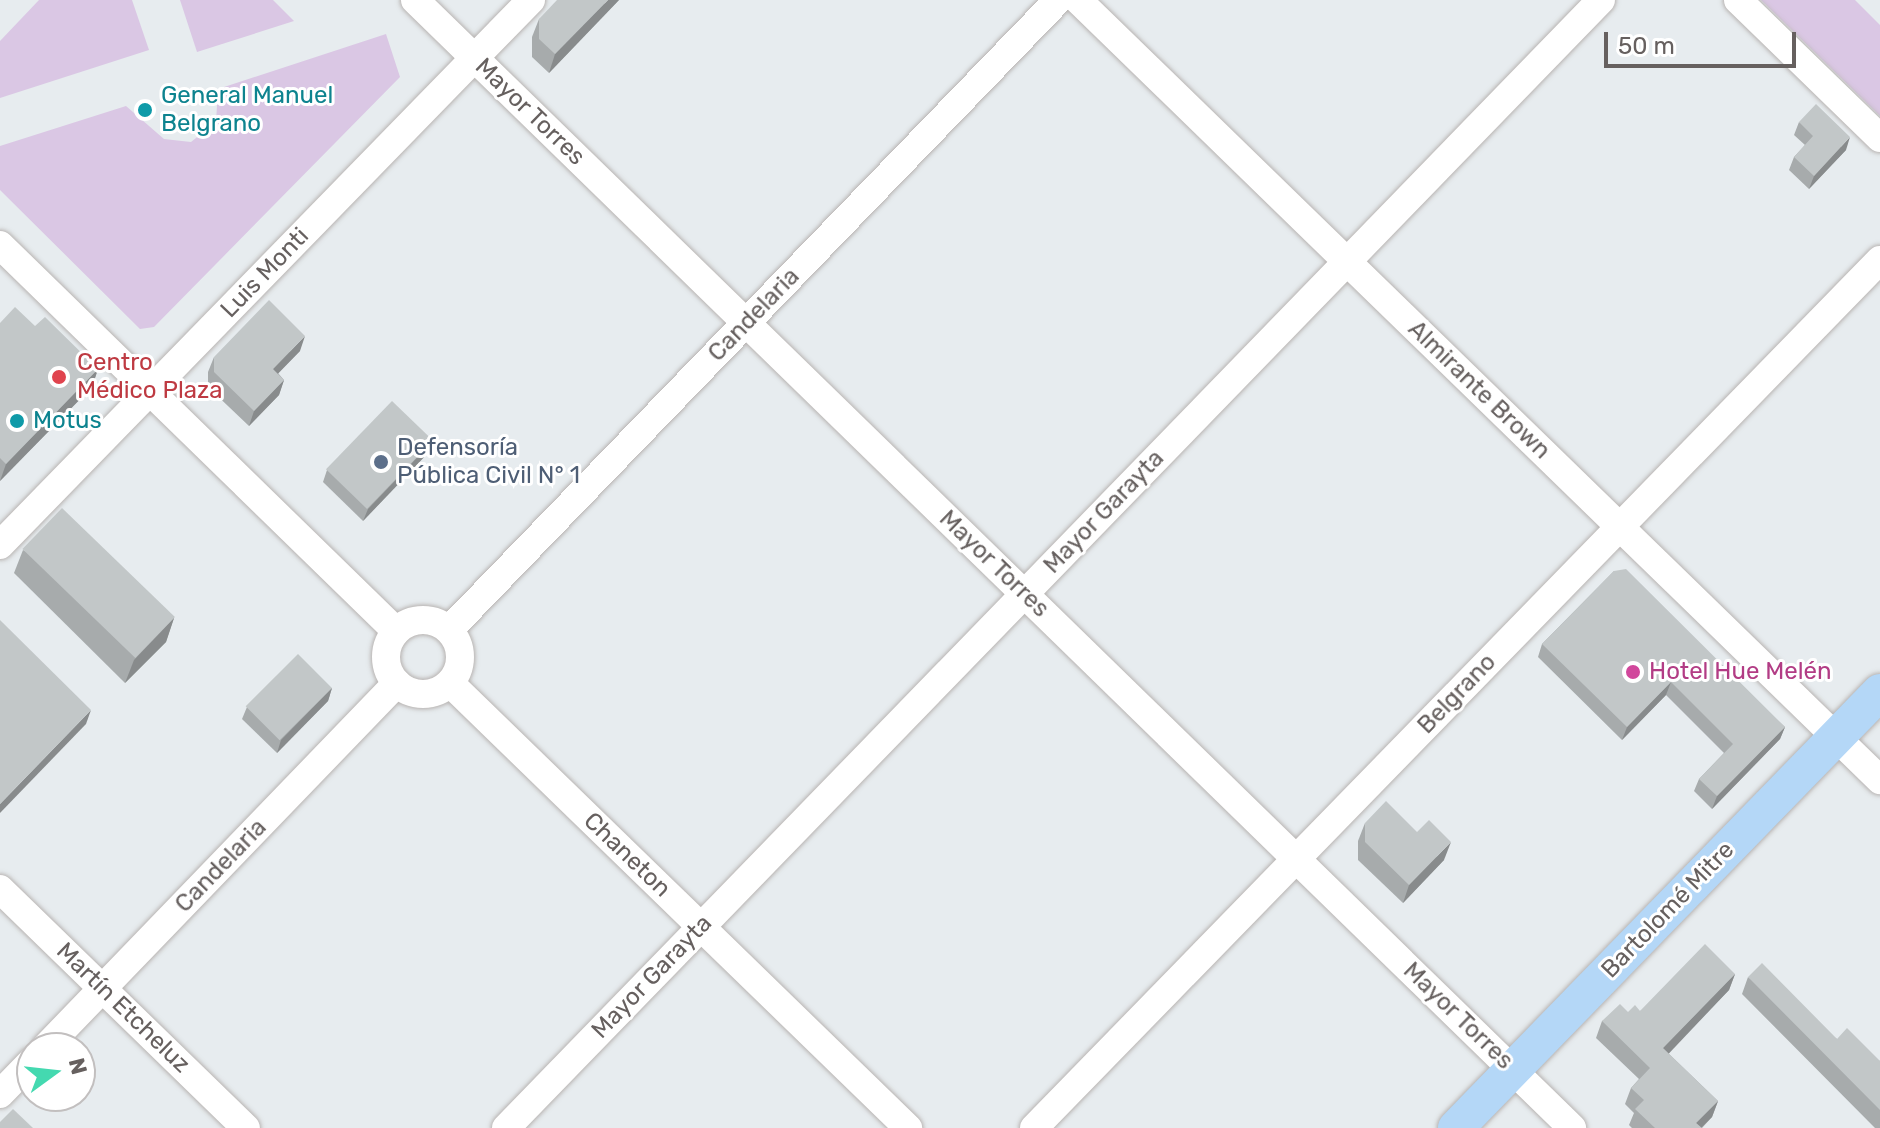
<!DOCTYPE html>
<html>
<head>
<meta charset="utf-8">
<style>
	body { margin:0 }
	#map { position:relative; width:1880px; height:1128px; overflow:hidden; background:#e7ecef; font-family:Rubik,sans-serif }
	div>[style] { position:absolute }
	.green>* { inset:0; background:#dac7e4 }
	.roads { filter:drop-shadow(0 0 2px #b8b4b2) drop-shadow(0 0 2px #b8b4b2) }
	.minor>* { height:28px; margin:-14px; padding:0 14px; transform-origin:14px; border-radius:14px; background:#fff }
	.minor>.ring { margin:-14px; padding:0; box-sizing:content-box; background:none; border:28px solid #fff; border-radius:50% }
	.major>* { height:36px; margin:-18px; padding:0 18px; transform-origin:18px; border-radius:18px; background:#b4d7f7 }
	.wall>* { inset:0; background:#a7abac }
	.shaded-wall>* { inset:0; background:#888b8c }
	.building>* { inset:0; background:#c2c7c8; transform-origin:0 0 }
	.dots>* { width:22px; height:22px; translate:-50% -50%; box-sizing:border-box; border:4px solid #fff; border-radius:50% }
	span { translate:-50% -50%; white-space:nowrap; text-align:center; line-height:1.15; -webkit-text-stroke:6px #fff; paint-order:stroke }
	.culture-label { font-size:24px; color:#0d838f }
	.left { translate:0 -50%; text-align:left }
	.street-label { font-size:24px; color:#66605f }
	.health-label { font-size:24px; color:#be3a42 }
	.service-label { font-size:24px; color:#4e5e75 }
	.hotel-label { font-size:24px; color:#b23c85 }
	.north { position:absolute; left:16px; top:1032px; width:80px; height:80px; box-sizing:border-box; background:#fff; border:2px solid #c2bfbf; border-radius:50%; rotate:75deg; font-size:22px; font-weight:700; line-height:32px; text-align:center; color:#66605f }
	.north::after { content:''; display:block; margin:auto; width:28px; height:36px; background:#44d9b0; clip-path:polygon(50% 0,100% 100%,50% 72%,0 100%) }
	.scale { position:absolute; left:1604px; top:32px; width:192px; height:36px; box-sizing:border-box; border:4px solid #66605f; border-top:0; padding-left:10px; font-size:24px; line-height:28px; white-space:nowrap; color:#66605f; -webkit-text-stroke:6px #fff; paint-order:stroke }
</style>
</head>
<body>
<div id="map">
	<div class="green">
		<div style="clip-path:polygon(39px 0,132px 0,149px 50px,0 98px,0 41px)"></div>
		<div style="clip-path:polygon(180px 0,273px 0,294px 21px,197px 52px)"></div>
		<div style="clip-path:polygon(1761px 0,1855px 0,1880px 25px,1880px 116px)"></div>
		<div style="clip-path:polygon(386px 34px,400px 77px,154px 327px,140px 329px,0 190px,0 146px,126px 106px,164px 139px,191px 142px,216px 122px,218px 89px)"></div>
	</div>
	<div class="roads">
		<div class="minor">
			<div style="left:415px;top:0;width:1616px;rotate:44.27deg"></div>
			<div style="left:1078px;top:0;width:1119px;rotate:44.2deg"></div>
			<div style="left:1738px;top:0;width:198px;rotate:44.2deg"></div>
			<div style="left:0;top:245px;width:553px;rotate:44.27deg"></div>
			<div style="left:0;top:545px;width:761px;rotate:-45.75deg"></div>
			<div class="ring" style="left:386px;top:620px;width:46px;height:46px"></div>
			<div style="left:449px;top:630px;width:876px;rotate:-45.97deg"></div>
			<div style="left:450px;top:683px;width:639px;rotate:44.18deg"></div>
			<div style="left:0;top:889px;width:343px;rotate:44.2deg"></div>
			<div style="left:45px;top:1048px;width:507px;rotate:-46.04deg"></div>
			<div style="left:0;top:1094px;width:46px;rotate:-45.9deg"></div>
			<div style="left:506px;top:1128px;width:1572px;rotate:-45.85deg"></div>
			<div style="left:1034px;top:1128px;width:1212px;rotate:-45.74deg"></div>
		</div>
		<div class="major">
			<div style="left:1456px;top:1128px;width:608px;rotate:-45.8deg"></div>
		</div>
	</div>
	<div class="wall">
		<div style="clip-path:polygon(619px 0,549px 73px,532px 57px,532px 37px,539px 19px)"></div>
		<div style="clip-path:polygon(1799px 122px,1846px 150px,1809px 189px,1789px 170px,1794px 157px,1805px 145px,1794px 135px)"></div>
		<div style="clip-path:polygon(0 323px,35px 326px,98px 369px,92px 387px,0 481px)"></div>
		<div style="clip-path:polygon(300px 351px,278px 373px,284px 380px,279px 395px,249px 426px,208px 387px,208px 372px,214px 357px)"></div>
		<div style="clip-path:polygon(433px 441px,428px 453px,363px 521px,323px 482px,327px 470px)"></div>
		<div style="clip-path:polygon(23px 550px,174px 618px,166px 642px,125px 683px,14px 573px)"></div>
		<div style="clip-path:polygon(1614px 571px,1785px 727px,1780px 739px,1712px 809px,1694px 791px,1699px 779px,1724px 753px,1666px 695px,1622px 740px,1538px 657px,1542px 644px)"></div>
		<div style="clip-path:polygon(332px 688px,328px 701px,277px 753px,242px 719px,247px 707px)"></div>
		<div style="clip-path:polygon(1365px 823px,1444px 860px,1403px 903px,1358px 860px,1358px 841px)"></div>
		<div style="clip-path:polygon(1735px 974px,1729px 990px,1668px 1053px,1718px 1101px,1712px 1117px,1702px 1128px,1632px 1128px,1629px 1125px,1634px 1113px,1625px 1104px,1631px 1088px,1639px 1079px,1596px 1038px,1602px 1021px,1628px 1012px,1640px 1011px)"></div>
		<div style="clip-path:polygon(1748px 977px,1837px 1039px,1880px 1061px,1880px 1128px,1875px 1128px,1742px 994px)"></div>
	</div>
	<div class="shaded-wall">
		<div style="clip-path:polygon(608px 0,619px 0,549px 73px,555px 54px)"></div>
		<div style="clip-path:polygon(1850px 137px,1846px 150px,1809px 189px,1814px 176px)"></div>
		<div style="clip-path:polygon(305px 336px,300px 351px,268px 384px,273px 369px)"></div>
		<div style="clip-path:polygon(98px 369px,92px 387px,0 481px,6px 464px)"></div>
		<div style="clip-path:polygon(284px 380px,279px 395px,249px 426px,254px 411px)"></div>
		<div style="clip-path:polygon(433px 441px,428px 453px,363px 521px,368px 509px)"></div>
		<div style="clip-path:polygon(174px 618px,166px 642px,125px 683px,134px 660px)"></div>
		<div style="clip-path:polygon(1671px 682px,1666px 695px,1622px 740px,1627px 727px)"></div>
		<div style="clip-path:polygon(332px 688px,328px 701px,277px 753px,281px 740px)"></div>
		<div style="clip-path:polygon(91px 710px,86px 724px,0 813px,0 804px)"></div>
		<div style="clip-path:polygon(1785px 727px,1780px 739px,1712px 809px,1717px 796px)"></div>
		<div style="clip-path:polygon(1451px 842px,1444px 860px,1403px 903px,1409px 885px)"></div>
		<div style="clip-path:polygon(1735px 974px,1729px 990px,1658px 1065px,1663px 1048px)"></div>
		<div style="clip-path:polygon(1718px 1101px,1712px 1117px,1701px 1128px,1696px 1123px)"></div>
	</div>
	<div class="building">
		<div style="clip-path:polygon(557px 0,608px 0,555px 54px,539px 39px,539px 19px)"></div>
		<div style="clip-path:polygon(1816px 104px,1850px 137px,1814px 176px,1794px 157px,1813px 136px,1799px 122px)"></div>
		<div style="clip-path:polygon(269px 300px,305px 336px,273px 369px,284px 380px,254px 411px,214px 372px,214px 357px)"></div>
		<div style="clip-path:polygon(15px 307px,35px 326px,45px 317px,98px 369px,6px 464px,0 458px,0 323px)"></div>
		<div style="left:392px;top:401px;width:57px;height:95px;rotate:44deg"></div>
		<div style="left:62px;top:508px;width:157px;height:57px;rotate:44deg"></div>
		<div style="clip-path:polygon(1626px 569px,1785px 727px,1717px 796px,1699px 779px,1733px 744px,1671px 682px,1627px 727px,1542px 644px,1614px 571px)"></div>
		<div style="clip-path:polygon(0 620px,91px 710px,0 804px)"></div>
		<div style="left:298px;top:654px;width:48px;height:74px;rotate:45deg"></div>
		<div style="clip-path:polygon(1386px 801px,1417px 832px,1429px 820px,1451px 842px,1409px 885px,1365px 842px,1365px 823px)"></div>
		<div style="clip-path:polygon(1705px 944px,1735px 974px,1663px 1048px,1718px 1101px,1696px 1123px,1702px 1128px,1655px 1128px,1635px 1109px,1644px 1100px,1631px 1088px,1650px 1068px,1602px 1021px,1620px 1004px,1628px 1012px,1635px 1005px,1640px 1011px)"></div>
		<div style="clip-path:polygon(1762px 963px,1837px 1039px,1847px 1028px,1880px 1061px,1880px 1110px,1748px 977px)"></div>
		<div style="clip-path:polygon(13px 1109px,33px 1128px,0 1128px,0 1122px)"></div>
	</div>
	<div class="dots">
		<div style="left:145px;top:110px;background:#0f9aa8"></div>
		<div style="left:59px;top:377px;background:#e0444e"></div>
		<div style="left:17px;top:421px;background:#0f9aa8"></div>
		<div style="left:381px;top:462px;background:#5c6f8a"></div>
		<div style="left:1633px;top:672px;background:#d1479c"></div>
	</div>
	<div class="culture-label">
		<span class="left" style="left:161px;top:110px">General Manuel<br>Belgrano</span>
		<span class="left" style="left:33px;top:421px">Motus</span>
	</div>
	<div class="street-label">
		<span style="left:530px;top:112px;rotate:44deg">Mayor Torres</span>
		<span style="left:265px;top:273px;rotate:-46deg">Luis Monti</span>
		<span style="left:754px;top:315px;rotate:-46deg">Candelaria</span>
		<span style="left:1479px;top:390px;rotate:44deg">Almirante Brown</span>
		<span style="left:1104px;top:512px;rotate:-46deg">Mayor Garayta</span>
		<span style="left:994px;top:564px;rotate:44deg">Mayor Torres</span>
		<span style="left:1457px;top:694px;rotate:-46deg">Belgrano</span>
		<span style="left:627px;top:855px;rotate:44deg">Chaneton</span>
		<span style="left:221px;top:866px;rotate:-46deg">Candelaria</span>
		<span style="left:1668px;top:910px;rotate:-46deg">Bartolomé Mitre</span>
		<span style="left:652px;top:977px;rotate:-46deg">Mayor Garayta</span>
		<span style="left:123px;top:1008px;rotate:44deg">Martín Etcheluz</span>
		<span style="left:1458px;top:1016px;rotate:44deg">Mayor Torres</span>
	</div>
	<div class="health-label">
		<span class="left" style="left:77px;top:377px">Centro<br>Médico Plaza</span>
	</div>
	<div class="service-label">
		<span class="left" style="left:397px;top:462px">Defensoría<br>Pública Civil N° 1</span>
	</div>
	<div class="hotel-label">
		<span class="left" style="left:1649px;top:672px">Hotel Hue Melén</span>
	</div>
	<div class="north">N</div>
	<div class="scale">50 m</div>
</div>
</body>
</html>
